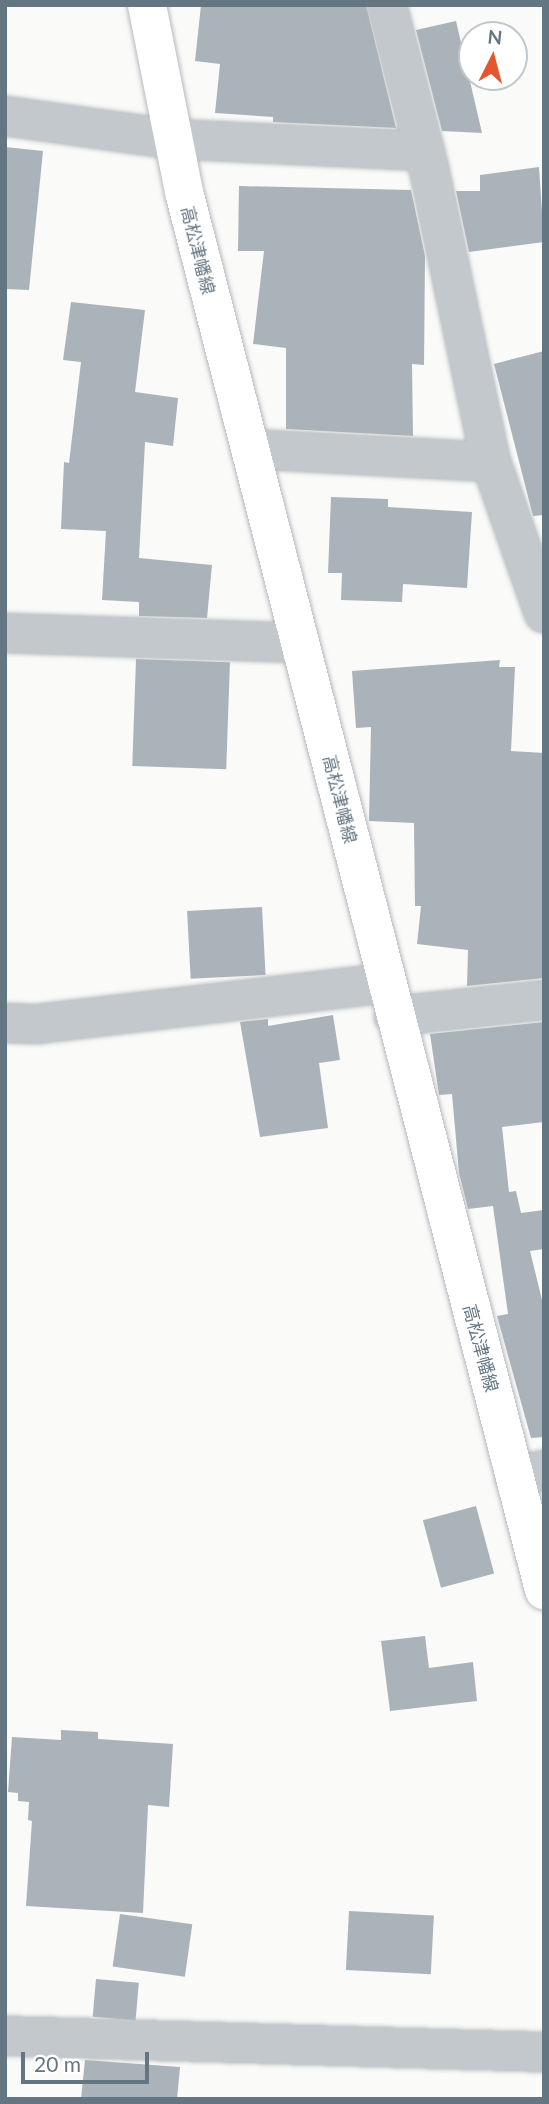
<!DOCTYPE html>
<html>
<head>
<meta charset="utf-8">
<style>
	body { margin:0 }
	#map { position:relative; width:549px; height:2104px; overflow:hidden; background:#fafaf8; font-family:Lato,"Noto Sans JP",sans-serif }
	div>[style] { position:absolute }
	.building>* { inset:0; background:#aab3b9; transform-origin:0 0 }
	.roads { filter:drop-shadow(0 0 2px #b5babe) drop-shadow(0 0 2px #b5babe) }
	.minor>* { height:38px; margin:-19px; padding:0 19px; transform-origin:19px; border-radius:19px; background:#c3c8cc }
	.major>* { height:38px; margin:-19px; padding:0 19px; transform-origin:19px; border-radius:19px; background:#fff }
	span { translate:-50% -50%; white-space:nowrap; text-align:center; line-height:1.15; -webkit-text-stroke:7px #fff; paint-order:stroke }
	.street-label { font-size:18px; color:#657683 }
	.frame { position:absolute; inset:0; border:7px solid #657683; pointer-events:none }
	.north { position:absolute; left:458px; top:21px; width:70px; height:70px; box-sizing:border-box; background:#fff; border:2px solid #c1c8cd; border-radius:50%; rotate:6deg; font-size:19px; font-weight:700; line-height:28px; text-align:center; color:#657683 }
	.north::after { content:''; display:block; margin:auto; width:24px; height:32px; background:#e4572e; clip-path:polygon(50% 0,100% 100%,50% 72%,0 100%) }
	.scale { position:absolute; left:21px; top:2052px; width:128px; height:32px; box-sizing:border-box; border:4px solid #657683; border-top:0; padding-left:9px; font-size:21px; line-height:24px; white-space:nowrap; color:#657683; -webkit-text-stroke:5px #fff; paint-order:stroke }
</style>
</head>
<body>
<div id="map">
	<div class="building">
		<div style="clip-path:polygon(201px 5px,366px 5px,396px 128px,273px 122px,273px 117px,215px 113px,220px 64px,195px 61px)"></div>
		<div style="clip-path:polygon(456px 21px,482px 133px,442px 131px,416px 30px)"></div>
		<div style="clip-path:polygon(5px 147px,43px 151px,29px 290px,5px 289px)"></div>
		<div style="clip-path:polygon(539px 167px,544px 242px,469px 252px,456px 191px,480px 191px,480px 175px)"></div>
		<div style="clip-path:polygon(239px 186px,411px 190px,425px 256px,424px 365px,412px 364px,413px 436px,286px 429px,286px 348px,253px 344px,264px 251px,238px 251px)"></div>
		<div style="clip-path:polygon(71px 302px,145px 310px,135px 392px,178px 398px,173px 446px,145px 442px,139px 558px,212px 565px,207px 618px,139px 616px,139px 602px,102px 600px,106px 531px,61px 529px,64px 462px,69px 463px,81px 362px,63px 360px)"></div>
		<div style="clip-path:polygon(544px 351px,544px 515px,533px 516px,494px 364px)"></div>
		<div style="clip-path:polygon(331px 497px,388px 499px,388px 507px,472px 512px,467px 588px,403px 584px,402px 602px,341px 600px,342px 573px,328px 573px)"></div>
		<div style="left:136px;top:659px;width:94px;height:107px;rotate:2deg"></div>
		<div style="clip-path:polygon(500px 660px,499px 667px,515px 667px,511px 751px,544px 753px,544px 978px,467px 986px,468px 950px,417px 944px,421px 906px,415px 906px,414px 823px,369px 821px,371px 727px,356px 728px,352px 671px)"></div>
		<div style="left:262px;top:907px;width:68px;height:75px;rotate:87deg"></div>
		<div style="clip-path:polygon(333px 1015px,340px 1060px,319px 1063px,328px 1128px,260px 1137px,240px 1022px,268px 1019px,268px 1026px)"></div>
		<div style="clip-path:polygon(544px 1022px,544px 1122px,502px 1127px,509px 1192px,516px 1191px,521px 1213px,544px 1210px,544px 1249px,530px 1251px,544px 1308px,544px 1437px,531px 1438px,497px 1316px,508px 1314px,493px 1206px,468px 1209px,459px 1173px,452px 1094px,439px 1095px,430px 1034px)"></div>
		<div style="left:476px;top:1506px;width:70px;height:55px;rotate:75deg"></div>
		<div style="clip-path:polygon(425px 1636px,429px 1668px,473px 1662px,477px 1701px,390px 1711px,381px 1641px)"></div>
		<div style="clip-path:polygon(61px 1730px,98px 1732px,98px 1739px,173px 1744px,169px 1807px,148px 1805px,143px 1913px,26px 1906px,32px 1821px,28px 1820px,29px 1802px,18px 1801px,18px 1793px,8px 1792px,12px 1737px,61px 1740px)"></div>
		<div style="left:349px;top:1911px;width:85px;height:59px;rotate:3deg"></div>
		<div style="left:120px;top:1914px;width:73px;height:53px;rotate:8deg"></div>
		<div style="left:96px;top:1979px;width:43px;height:38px;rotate:5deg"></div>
		<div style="clip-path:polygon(85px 2060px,180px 2067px,177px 2099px,81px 2099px)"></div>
	</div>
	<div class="roads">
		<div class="minor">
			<div style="left:387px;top:5px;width:169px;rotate:75.6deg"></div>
			<div style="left:429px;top:169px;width:299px;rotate:78.1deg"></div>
			<div style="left:491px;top:462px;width:160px;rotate:70.7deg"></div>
			<div style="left:5px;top:116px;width:168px;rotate:7.9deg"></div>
			<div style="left:171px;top:139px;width:254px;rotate:2.7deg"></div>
			<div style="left:250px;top:449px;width:241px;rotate:3.1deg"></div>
			<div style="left:5px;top:633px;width:295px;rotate:1.9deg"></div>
			<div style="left:394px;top:1016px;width:151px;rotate:-6.1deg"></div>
			<div style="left:5px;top:1023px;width:32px;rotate:2deg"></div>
			<div style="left:37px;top:1024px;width:353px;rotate:-6.7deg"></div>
			<div style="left:514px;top:1476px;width:31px;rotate:-11deg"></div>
			<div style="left:5px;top:2036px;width:539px;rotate:1.7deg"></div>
		</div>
		<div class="major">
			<div style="left:147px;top:5px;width:191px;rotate:78.8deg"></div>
			<div style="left:184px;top:192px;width:1444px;rotate:75.56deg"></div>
		</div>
	</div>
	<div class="street-label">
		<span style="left:198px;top:250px;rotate:76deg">高松津幡線</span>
		<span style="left:340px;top:799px;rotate:76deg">高松津幡線</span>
		<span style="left:481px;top:1348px;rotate:75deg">高松津幡線</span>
	</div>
	<div class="frame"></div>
	<div class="north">N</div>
	<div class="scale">20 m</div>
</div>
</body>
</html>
